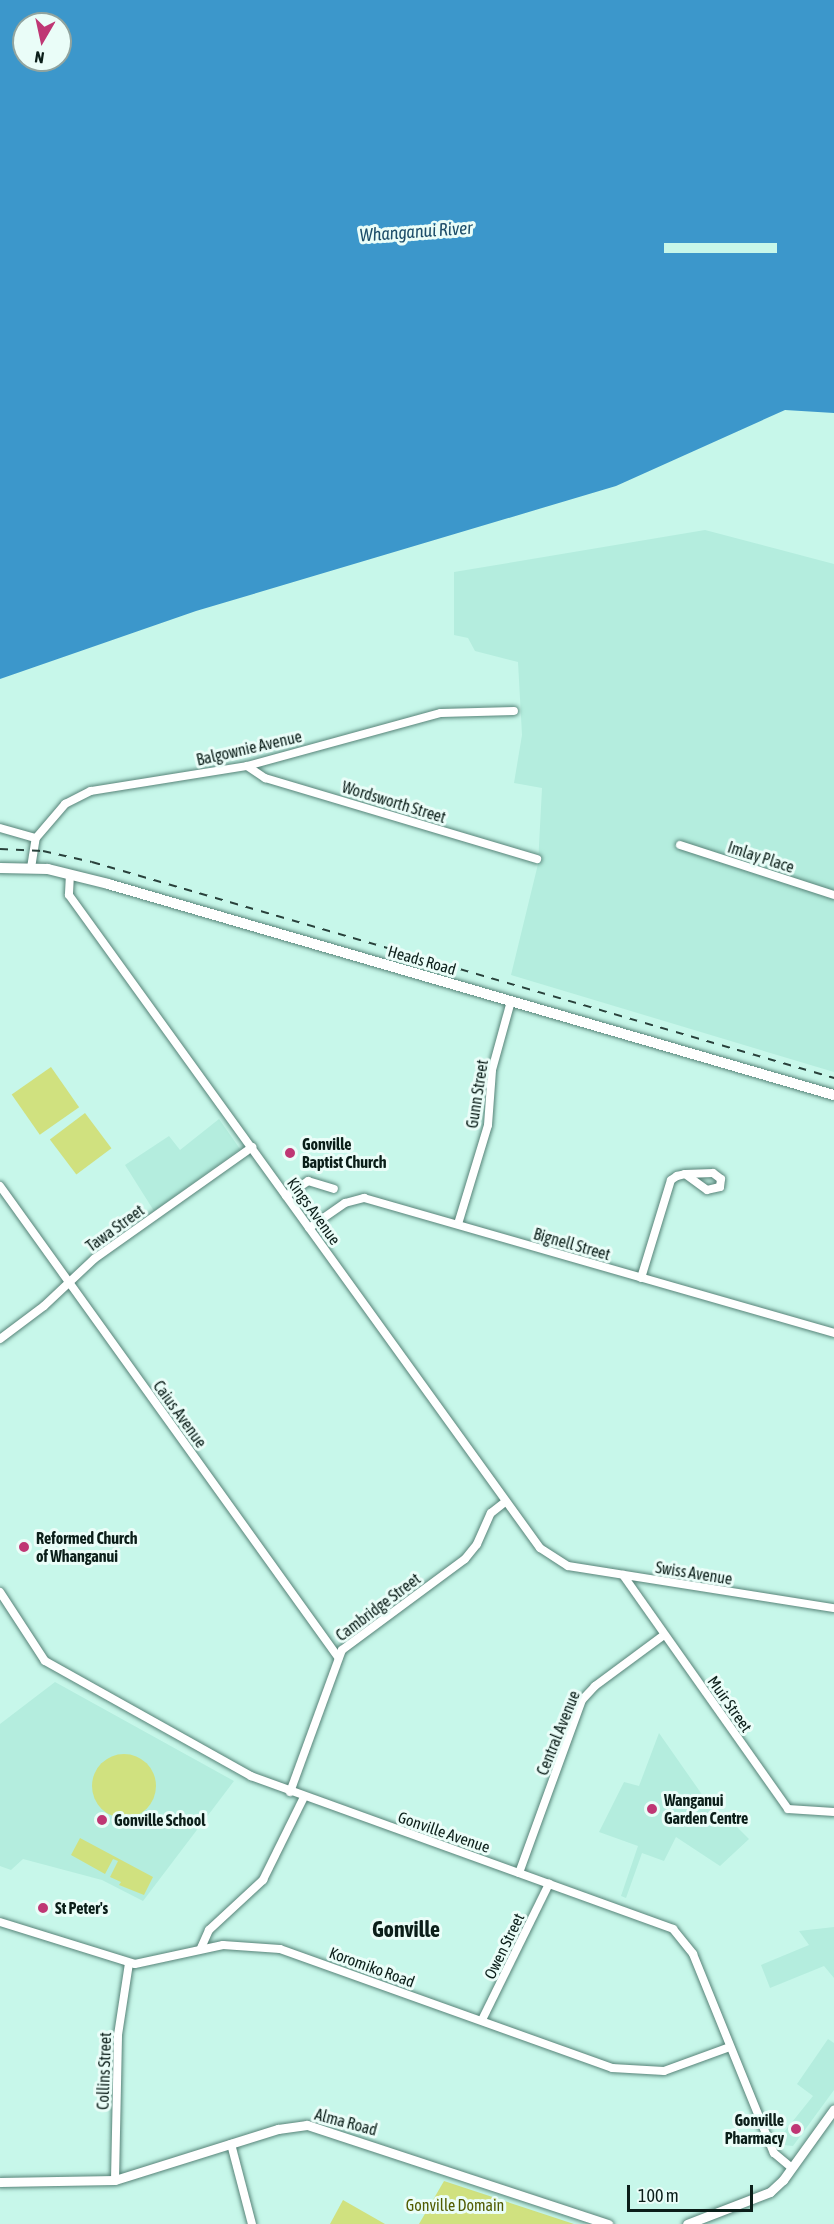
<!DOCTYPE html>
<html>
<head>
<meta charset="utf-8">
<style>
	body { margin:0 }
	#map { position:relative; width:834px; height:2224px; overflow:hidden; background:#c7f7ea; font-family:"Asap Condensed",sans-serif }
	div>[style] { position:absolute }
	.built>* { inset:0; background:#b4edde }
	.green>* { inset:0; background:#d0e17f; transform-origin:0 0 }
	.round { border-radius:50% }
	.water>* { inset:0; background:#3c97cb }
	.pier>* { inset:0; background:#c7f7ea; transform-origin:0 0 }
	.roads { filter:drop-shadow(0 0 2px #578378) drop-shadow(0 0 2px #578378) }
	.minor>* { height:8px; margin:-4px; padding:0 4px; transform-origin:4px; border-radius:4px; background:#fff }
	.tertiary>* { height:9px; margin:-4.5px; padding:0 4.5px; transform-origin:4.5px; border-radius:4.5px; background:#fff }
	.secondary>* { height:10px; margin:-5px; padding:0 5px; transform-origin:5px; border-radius:5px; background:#fff }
	.rail>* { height:2px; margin-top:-1px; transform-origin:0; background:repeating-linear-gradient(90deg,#29413b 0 8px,transparent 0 16px) }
	.dots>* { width:16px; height:16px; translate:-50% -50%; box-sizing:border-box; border:3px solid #eafdf8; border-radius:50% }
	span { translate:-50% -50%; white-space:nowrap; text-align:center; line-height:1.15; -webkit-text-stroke:6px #eafdf8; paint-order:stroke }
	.street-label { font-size:16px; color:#0b1e19 }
	.poi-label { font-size:16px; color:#0b1e19; font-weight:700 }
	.left { translate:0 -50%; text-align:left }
	.right { translate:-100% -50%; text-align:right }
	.park-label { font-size:16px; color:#515b00 }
	.water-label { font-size:18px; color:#1d4d69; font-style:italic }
	.district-label { font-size:22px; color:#0b1e19; font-weight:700 }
	.north { position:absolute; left:12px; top:12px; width:60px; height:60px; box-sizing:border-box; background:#eafdf8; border:2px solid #91a49f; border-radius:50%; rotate:189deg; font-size:16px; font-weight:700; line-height:24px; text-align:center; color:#0b1e19 }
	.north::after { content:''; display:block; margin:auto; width:21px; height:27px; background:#bf3774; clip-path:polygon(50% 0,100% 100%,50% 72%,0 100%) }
	.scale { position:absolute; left:627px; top:2185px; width:126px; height:27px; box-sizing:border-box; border:3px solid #0b1e19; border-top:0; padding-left:8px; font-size:18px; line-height:21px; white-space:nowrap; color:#0b1e19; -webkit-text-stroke:4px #eafdf8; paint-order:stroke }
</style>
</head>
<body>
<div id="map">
	<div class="built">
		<div style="clip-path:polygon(705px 530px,834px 564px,834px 1072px,511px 975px,538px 864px,542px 788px,514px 783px,522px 735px,518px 662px,475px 651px,468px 638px,454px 635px,454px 572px)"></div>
		<div style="clip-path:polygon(219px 1119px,240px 1149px,154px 1211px,125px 1165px,169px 1136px,180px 1150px)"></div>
		<div style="clip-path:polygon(55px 1682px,234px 1781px,143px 1901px,102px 1880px,23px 1859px,11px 1870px,0 1866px,0 1724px)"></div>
		<div style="clip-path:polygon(659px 1733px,724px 1826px,731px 1821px,749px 1839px,720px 1866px,676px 1837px,664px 1861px,642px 1853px,626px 1898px,621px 1896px,638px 1846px,599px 1832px,624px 1782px,639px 1786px)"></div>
		<div style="clip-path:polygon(834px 1927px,834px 1978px,824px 1966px,770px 1988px,761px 1965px,809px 1945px,799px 1931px)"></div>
		<div style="clip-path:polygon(828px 2039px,834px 2043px,834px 2090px,793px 2146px,783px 2145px,780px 2137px,813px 2096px,797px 2084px)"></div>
	</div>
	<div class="green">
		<div style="left:51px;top:1067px;width:49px;height:48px;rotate:55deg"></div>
		<div style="left:85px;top:1113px;width:44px;height:44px;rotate:53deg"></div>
		<div class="round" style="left:92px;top:1754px;width:64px;height:64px"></div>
		<div style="clip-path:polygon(80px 1838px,153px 1877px,144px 1895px,119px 1885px,121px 1882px,110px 1877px,118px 1861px,113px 1859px,105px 1874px,71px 1855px)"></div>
		<div style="clip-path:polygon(444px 2181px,574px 2224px,419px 2224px)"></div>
		<div style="clip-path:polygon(343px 2200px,385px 2224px,330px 2224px)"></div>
	</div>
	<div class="water">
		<div style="clip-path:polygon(evenodd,0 0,834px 0,834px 413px,785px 410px,616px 486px,196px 611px,0 679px,0 0,24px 24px,60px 24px,60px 60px,24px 60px,24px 24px)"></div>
	</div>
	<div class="pier">
		<div style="left:777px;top:243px;width:10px;height:113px;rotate:90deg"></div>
	</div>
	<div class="roads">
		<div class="minor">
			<div style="left:247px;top:766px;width:22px;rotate:34deg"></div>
			<div style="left:265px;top:778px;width:284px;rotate:16.6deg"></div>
			<div style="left:0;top:828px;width:37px;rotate:16deg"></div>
			<div style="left:680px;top:845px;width:162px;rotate:18deg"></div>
			<div style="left:31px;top:868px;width:30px;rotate:-81deg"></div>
			<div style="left:36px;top:838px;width:45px;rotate:-49.5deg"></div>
			<div style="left:65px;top:804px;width:29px;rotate:-27deg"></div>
			<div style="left:91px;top:791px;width:158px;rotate:-9.1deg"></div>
			<div style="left:247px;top:766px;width:201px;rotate:-15.3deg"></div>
			<div style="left:441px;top:713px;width:73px;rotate:-1.6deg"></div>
			<div style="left:70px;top:874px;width:21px;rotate:93deg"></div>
			<div style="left:69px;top:895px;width:805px;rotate:54.2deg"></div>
			<div style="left:540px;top:1548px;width:33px;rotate:33deg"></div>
			<div style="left:568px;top:1566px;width:269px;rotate:9deg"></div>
			<div style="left:0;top:1186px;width:580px;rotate:54.34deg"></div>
			<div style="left:286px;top:1196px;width:27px;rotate:-34deg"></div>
			<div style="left:308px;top:1181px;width:27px;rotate:17deg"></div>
			<div style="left:458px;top:1224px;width:103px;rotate:-73.1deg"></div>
			<div style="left:488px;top:1125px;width:55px;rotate:-85.8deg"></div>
			<div style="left:492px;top:1070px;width:72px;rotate:-74.6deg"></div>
			<div style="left:309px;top:1228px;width:44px;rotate:-34.8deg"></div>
			<div style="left:345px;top:1203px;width:20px;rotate:-15deg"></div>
			<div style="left:364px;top:1198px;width:489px;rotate:16deg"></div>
			<div style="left:641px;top:1278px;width:102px;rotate:-73deg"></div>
			<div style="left:671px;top:1180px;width:7px;rotate:-34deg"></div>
			<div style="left:677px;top:1176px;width:8px;rotate:-14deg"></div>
			<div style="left:685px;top:1174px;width:28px;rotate:-2deg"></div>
			<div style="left:713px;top:1173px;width:10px;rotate:37deg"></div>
			<div style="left:721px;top:1179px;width:8px;rotate:97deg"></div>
			<div style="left:720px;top:1187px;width:13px;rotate:167deg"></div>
			<div style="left:707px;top:1190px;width:27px;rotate:-144deg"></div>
			<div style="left:0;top:1339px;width:55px;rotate:-36.9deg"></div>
			<div style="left:44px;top:1306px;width:69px;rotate:-43.2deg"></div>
			<div style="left:94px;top:1259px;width:194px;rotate:-35.3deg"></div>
			<div style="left:623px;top:1575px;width:286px;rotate:54.8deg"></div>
			<div style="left:788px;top:1809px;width:46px;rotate:3.7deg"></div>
			<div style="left:0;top:1592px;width:82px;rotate:56.9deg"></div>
			<div style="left:45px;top:1661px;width:236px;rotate:29.2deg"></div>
			<div style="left:251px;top:1776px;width:449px;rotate:19.9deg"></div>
			<div style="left:673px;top:1929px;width:32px;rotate:51deg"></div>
			<div style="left:693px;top:1954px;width:215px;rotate:67.9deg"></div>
			<div style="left:774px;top:2153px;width:23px;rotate:40deg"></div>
			<div style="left:290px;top:1792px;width:151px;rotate:-69.9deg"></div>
			<div style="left:342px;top:1650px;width:153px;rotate:-36.5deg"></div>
			<div style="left:465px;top:1559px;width:19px;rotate:-51deg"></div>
			<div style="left:477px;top:1544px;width:34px;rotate:-66deg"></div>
			<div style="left:491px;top:1513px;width:18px;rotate:-38deg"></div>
			<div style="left:519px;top:1873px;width:184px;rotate:-70deg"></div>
			<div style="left:582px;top:1700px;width:19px;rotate:-47deg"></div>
			<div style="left:595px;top:1686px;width:86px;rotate:-36.5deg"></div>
			<div style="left:0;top:1922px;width:141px;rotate:17.3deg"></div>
			<div style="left:135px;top:1964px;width:90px;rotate:-12.2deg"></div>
			<div style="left:223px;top:1945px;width:57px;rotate:4deg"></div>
			<div style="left:280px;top:1949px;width:353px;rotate:19.7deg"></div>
			<div style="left:612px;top:2068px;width:52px;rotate:3.3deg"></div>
			<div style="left:664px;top:2071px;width:70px;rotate:-20deg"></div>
			<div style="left:201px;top:1948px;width:20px;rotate:-66deg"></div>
			<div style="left:209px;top:1930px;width:74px;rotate:-42.8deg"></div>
			<div style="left:263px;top:1880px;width:93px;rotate:-63.7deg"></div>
			<div style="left:482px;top:2020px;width:152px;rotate:-63.8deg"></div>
			<div style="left:231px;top:2144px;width:83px;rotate:75.3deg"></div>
			<div style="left:115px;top:2180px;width:145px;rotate:-88.8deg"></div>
			<div style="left:118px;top:2035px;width:73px;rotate:-81.3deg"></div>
		</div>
		<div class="tertiary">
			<div style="left:0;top:2182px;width:115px;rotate:-1deg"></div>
			<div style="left:115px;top:2180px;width:171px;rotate:-17.4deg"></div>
			<div style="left:278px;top:2129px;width:29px;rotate:-8deg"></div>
			<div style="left:307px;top:2125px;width:317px;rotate:18.2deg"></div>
			<div style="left:687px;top:2224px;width:89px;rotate:-21.1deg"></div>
			<div style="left:770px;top:2192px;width:18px;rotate:-43deg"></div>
			<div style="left:783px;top:2180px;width:87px;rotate:-54.3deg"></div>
		</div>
		<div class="secondary">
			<div style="left:0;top:868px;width:48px;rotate:1.2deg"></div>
			<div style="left:48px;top:869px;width:62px;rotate:14deg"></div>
			<div style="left:108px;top:884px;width:756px;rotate:16.21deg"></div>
		</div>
	</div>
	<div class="rail">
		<div style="left:0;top:849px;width:43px;rotate:2.7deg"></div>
		<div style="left:43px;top:851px;width:50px;rotate:12.7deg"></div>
		<div style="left:92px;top:862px;width:773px;rotate:16.23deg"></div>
	</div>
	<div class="dots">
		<div style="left:290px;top:1153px;background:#bf3774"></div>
		<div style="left:24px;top:1547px;background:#bf3774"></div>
		<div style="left:652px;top:1809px;background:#bf3774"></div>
		<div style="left:102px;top:1820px;background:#bf3774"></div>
		<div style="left:43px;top:1908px;background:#bf3774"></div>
		<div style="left:796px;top:2129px;background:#bf3774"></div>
	</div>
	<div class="street-label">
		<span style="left:249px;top:748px;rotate:-13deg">Balgownie Avenue</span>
		<span style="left:394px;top:802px;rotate:17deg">Wordsworth Street</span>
		<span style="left:761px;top:857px;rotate:18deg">Imlay Place</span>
		<span style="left:422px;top:960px;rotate:16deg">Heads Road</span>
		<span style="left:477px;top:1094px;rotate:-81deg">Gunn Street</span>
		<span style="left:314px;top:1211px;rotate:54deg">Kings Avenue</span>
		<span style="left:115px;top:1228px;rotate:-36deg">Tawa Street</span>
		<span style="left:572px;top:1244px;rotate:16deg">Bignell Street</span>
		<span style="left:180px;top:1414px;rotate:54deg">Caius Avenue</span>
		<span style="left:694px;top:1573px;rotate:9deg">Swiss Avenue</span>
		<span style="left:378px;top:1607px;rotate:-37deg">Cambridge Street</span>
		<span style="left:730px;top:1704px;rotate:55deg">Muir Street</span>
		<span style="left:558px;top:1733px;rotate:-68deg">Central Avenue</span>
		<span style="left:444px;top:1832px;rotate:19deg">Gonville Avenue</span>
		<span style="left:504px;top:1946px;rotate:-64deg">Owen Street</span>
		<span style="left:372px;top:1967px;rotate:20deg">Koromiko Road</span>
		<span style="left:104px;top:2071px;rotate:-88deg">Collins Street</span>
		<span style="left:346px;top:2122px;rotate:15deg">Alma Road</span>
	</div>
	<div class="poi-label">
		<span class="left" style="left:302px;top:1153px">Gonville<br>Baptist Church</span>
		<span class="left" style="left:36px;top:1547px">Reformed Church<br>of Whanganui</span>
		<span class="left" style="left:664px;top:1809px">Wanganui<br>Garden Centre</span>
		<span class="left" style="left:114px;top:1820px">Gonville School</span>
		<span class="left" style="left:55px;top:1908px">St Peter's</span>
		<span class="right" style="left:784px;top:2129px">Gonville<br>Pharmacy</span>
	</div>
	<div class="park-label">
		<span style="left:455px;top:2205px">Gonville Domain</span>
	</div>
	<div class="water-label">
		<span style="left:416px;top:232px;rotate:-4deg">Whanganui River</span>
	</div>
	<div class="district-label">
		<span style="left:406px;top:1930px">Gonville</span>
	</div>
	<div class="north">N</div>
	<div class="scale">100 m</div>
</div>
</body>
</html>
